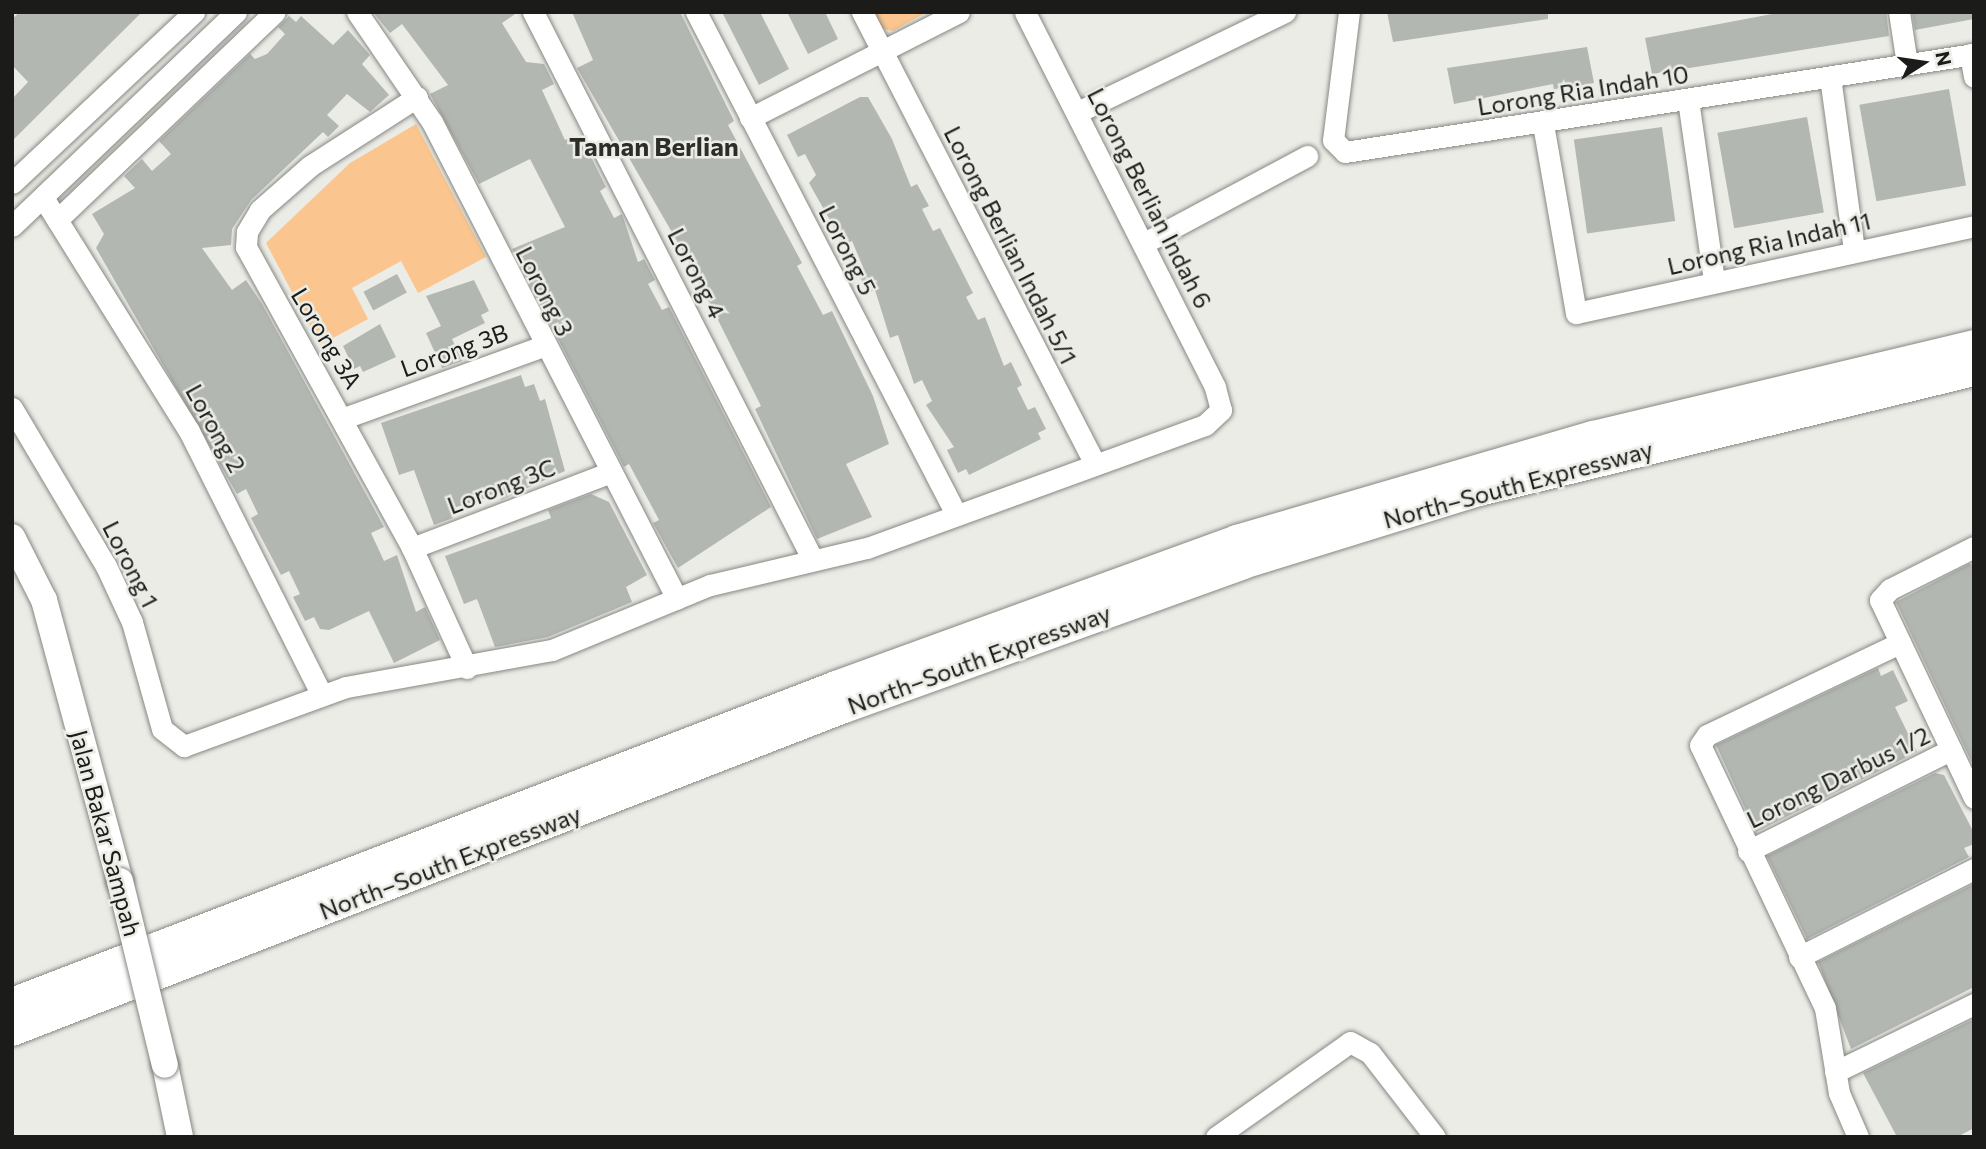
<!DOCTYPE html>
<html>
<head>
<meta charset="utf-8">
<style>
	body { margin:0 }
	#map { position:relative; width:1986px; height:1149px; overflow:hidden; background:#ebece6; font-family:Commissioner,sans-serif }
	div>[style] { position:absolute }
	.green>* { inset:0; background:#fac58e }
	.building>* { inset:0; background:#b3b7b2; transform-origin:0 0 }
	.roads { filter:drop-shadow(0 0 2px #868882) drop-shadow(0 0 2px #868882) }
	.minor>* { height:21px; margin:-10.5px; padding:0 10.5px; transform-origin:10.5px; border-radius:10.5px; background:#fff }
	.major>* { height:26px; margin:-13px; padding:0 13px; transform-origin:13px; border-radius:13px; background:#fff }
	.highway>* { height:30px; margin:-15px; padding:0 15px; transform-origin:15px; border-radius:15px; background:#fff }
	.bridges { filter:drop-shadow(0 0 2px #868882) drop-shadow(0 0 2px #868882) }
	.major-bridge>* { height:26px; margin:-13px; padding:0 13px; transform-origin:13px; border-radius:13px; background:#fff }
	span { translate:-50% -50%; white-space:nowrap; text-align:center; line-height:1.15; -webkit-text-stroke:5px #ebece6; paint-order:stroke }
	.street-label { font-size:24px; color:#1b1b19 }
	.neighbourhood-label { font-size:26px; color:#2c2d28; font-weight:700 }
	.frame { position:absolute; inset:0; border:14px solid #1b1b19; pointer-events:none }
	.north { position:absolute; left:1888px; top:28px; width:70px; height:70px; -webkit-text-stroke:5px #ebece6; paint-order:stroke; rotate:78deg; font-size:19px; font-weight:700; line-height:28px; text-align:center; color:#1b1b19 }
	.north::after { content:''; display:block; margin:auto; width:24px; height:32px; background:#1b1b19; clip-path:polygon(50% 0,100% 100%,50% 72%,0 100%) }
</style>
</head>
<body>
<div id="map">
	<div class="green">
		<div style="clip-path:polygon(865px 12px,927px 12px,893px 31px,872px 27px)"></div>
		<div style="clip-path:polygon(416px 124px,486px 257px,418px 293px,401px 261px,352px 288px,368px 319px,320px 345px,266px 243px,350px 163px)"></div>
	</div>
	<div class="building">
		<div style="clip-path:polygon(20px 12px,142px 12px,12px 141px,12px 99px,28px 82px,12px 65px,12px 19px)"></div>
		<div style="clip-path:polygon(373px 12px,518px 12px,502px 23px,526px 62px,544px 64px,554px 84px,542px 90px,565px 140px,574px 136px,579px 147px,585px 145px,606px 187px,600px 191px,614px 218px,622px 214px,638px 262px,644px 259px,655px 280px,648px 284px,662px 310px,669px 307px,771px 507px,678px 568px,653px 523px,659px 520px,629px 464px,624px 467px,512px 249px,565px 227px,530px 159px,479px 184px,430px 94px,448px 85px,402px 24px,390px 33px)"></div>
		<div style="clip-path:polygon(572px 12px,680px 12px,734px 121px,728px 125px,802px 263px,797px 266px,823px 315px,832px 311px,873px 396px,889px 444px,846px 464px,872px 517px,817px 539px,755px 409px,761px 406px,688px 260px,577px 68px,593px 60px)"></div>
		<div style="clip-path:polygon(722px 12px,760px 12px,789px 69px,759px 85px)"></div>
		<div style="clip-path:polygon(787px 12px,825px 12px,838px 39px,808px 54px)"></div>
		<div style="clip-path:polygon(1387px 12px,1548px 12px,1548px 19px,1393px 42px)"></div>
		<div style="clip-path:polygon(1782px 12px,1886px 12px,1889px 36px,1652px 74px,1645px 38px)"></div>
		<div style="clip-path:polygon(1912px 12px,1974px 12px,1974px 19px,1915px 30px)"></div>
		<div style="clip-path:polygon(289px 16px,296px 22px,301px 16px,333px 45px,348px 30px,370px 55px,362px 64px,389px 95px,370px 112px,347px 94px,327px 115px,339px 126px,328px 137px,323px 132px,251px 200px,232px 229px,231px 245px,202px 248px,232px 290px,246px 280px,262px 304px,384px 527px,371px 533px,384px 561px,397px 555px,416px 612px,425px 607px,440px 640px,394px 663px,369px 611px,329px 630px,320px 629px,314px 617px,305px 621px,293px 597px,300px 594px,289px 571px,281px 575px,251px 518px,258px 514px,246px 489px,237px 494px,96px 248px,104px 234px,92px 214px,135px 188px,124px 176px,142px 159px,152px 171px,171px 154px,159px 141px,250px 54px,255px 59px,267px 54px,285px 34px,278px 27px)"></div>
		<div style="clip-path:polygon(1587px 47px,1594px 83px,1554px 90px,1553px 84px,1454px 104px,1447px 68px)"></div>
		<div style="left:1949px;top:89px;width:98px;height:91px;rotate:80deg"></div>
		<div style="clip-path:polygon(860px 97px,868px 97px,892px 139px,911px 187px,917px 184px,929px 206px,922px 209px,933px 231px,940px 228px,973px 293px,966px 297px,978px 320px,985px 317px,1004px 366px,1011px 362px,1022px 385px,1017px 388px,1028px 410px,1035px 407px,1046px 429px,1038px 433px,1041px 439px,969px 475px,966px 469px,958px 473px,947px 450px,954px 447px,926px 405px,932px 401px,922px 380px,914px 384px,898px 335px,890px 338px,875px 290px,868px 293px,857px 271px,863px 267px,852px 241px,844px 245px,809px 183px,816px 175px,805px 154px,798px 157px,787px 135px)"></div>
		<div style="left:1807px;top:117px;width:97px;height:91px;rotate:80deg"></div>
		<div style="left:1662px;top:127px;width:95px;height:89px;rotate:82deg"></div>
		<div style="left:397px;top:274px;width:21px;height:38px;rotate:62deg"></div>
		<div style="clip-path:polygon(474px 280px,489px 311px,481px 315px,485px 323px,452px 339px,462px 361px,442px 368px,426px 333px,441px 326px,426px 296px)"></div>
		<div style="clip-path:polygon(380px 324px,396px 357px,363px 372px,360px 366px,354px 369px,343px 346px)"></div>
		<div style="clip-path:polygon(521px 375px,525px 387px,534px 384px,540px 401px,545px 399px,565px 471px,501px 500px,499px 494px,450px 509px,453px 518px,434px 525px,414px 470px,399px 475px,381px 423px)"></div>
		<div style="clip-path:polygon(591px 494px,609px 502px,647px 575px,626px 587px,632px 602px,548px 637px,495px 647px,477px 599px,464px 604px,445px 556px,551px 518px,548px 510px)"></div>
		<div style="clip-path:polygon(1969px 564px,1974px 565px,1974px 767px,1896px 602px)"></div>
		<div style="clip-path:polygon(1878px 668px,1881px 676px,1893px 670px,1908px 701px,1895px 707px,1917px 752px,1756px 832px,1716px 745px)"></div>
		<div style="clip-path:polygon(1935px 773px,1944px 775px,1974px 833px,1974px 844px,1964px 848px,1969px 857px,1807px 939px,1767px 856px)"></div>
		<div style="clip-path:polygon(1974px 884px,1974px 987px,1851px 1049px,1818px 962px)"></div>
		<div style="clip-path:polygon(1974px 1019px,1974px 1128px,1957px 1137px,1897px 1137px,1863px 1073px)"></div>
	</div>
	<div class="roads">
		<div class="minor">
			<div style="left:357px;top:12px;width:133px;rotate:55.7deg"></div>
			<div style="left:432px;top:122px;width:536px;rotate:62.81deg"></div>
			<div style="left:533px;top:12px;width:615px;rotate:62.94deg"></div>
			<div style="left:696px;top:12px;width:563px;rotate:62.62deg"></div>
			<div style="left:862px;top:12px;width:509px;rotate:62.73deg"></div>
			<div style="left:1349px;top:12px;width:129px;rotate:97.1deg"></div>
			<div style="left:1333px;top:140px;width:17px;rotate:45deg"></div>
			<div style="left:1345px;top:152px;width:637px;rotate:-8.86deg"></div>
			<div style="left:1899px;top:12px;width:53px;rotate:81.3deg"></div>
			<div style="left:1970px;top:54px;width:23px;rotate:80deg"></div>
			<div style="left:1830px;top:77px;width:174px;rotate:82.1deg"></div>
			<div style="left:417px;top:97px;width:127px;rotate:147.2deg"></div>
			<div style="left:310px;top:166px;width:67px;rotate:138.7deg"></div>
			<div style="left:260px;top:210px;width:26px;rotate:121deg"></div>
			<div style="left:247px;top:232px;width:15px;rotate:94deg"></div>
			<div style="left:246px;top:247px;width:344px;rotate:61.1deg"></div>
			<div style="left:412px;top:548px;width:132px;rotate:65.4deg"></div>
			<div style="left:1688px;top:100px;width:183px;rotate:81.8deg"></div>
			<div style="left:1078px;top:112px;width:230px;rotate:-25.8deg"></div>
			<div style="left:750px;top:118px;width:234px;rotate:-26.9deg"></div>
			<div style="left:1543px;top:124px;width:192px;rotate:80.1deg"></div>
			<div style="left:1576px;top:313px;width:407px;rotate:-12.3deg"></div>
			<div style="left:12px;top:183px;width:250px;rotate:-43.2deg"></div>
			<div style="left:44px;top:199px;width:274px;rotate:58deg"></div>
			<div style="left:189px;top:431px;width:294px;rotate:63.3deg"></div>
			<div style="left:57px;top:220px;width:301px;rotate:-43.7deg"></div>
			<div style="left:12px;top:226px;width:310px;rotate:-43.7deg"></div>
			<div style="left:1144px;top:243px;width:185px;rotate:-28.1deg"></div>
			<div style="left:12px;top:408px;width:184px;rotate:59.3deg"></div>
			<div style="left:106px;top:566px;width:62px;rotate:65.1deg"></div>
			<div style="left:132px;top:622px;width:111px;rotate:74.3deg"></div>
			<div style="left:162px;top:729px;width:28px;rotate:38deg"></div>
			<div style="left:184px;top:746px;width:172px;rotate:-20deg"></div>
			<div style="left:346px;top:687px;width:209px;rotate:-10.2deg"></div>
			<div style="left:552px;top:650px;width:171px;rotate:-22.4deg"></div>
			<div style="left:710px;top:585px;width:161px;rotate:-13.3deg"></div>
			<div style="left:867px;top:548px;width:360px;rotate:-20deg"></div>
			<div style="left:1205px;top:425px;width:22px;rotate:-43deg"></div>
			<div style="left:1221px;top:410px;width:24px;rotate:-105deg"></div>
			<div style="left:1215px;top:387px;width:420px;rotate:-116.9deg"></div>
			<div style="left:344px;top:418px;width:212px;rotate:-19.9deg"></div>
			<div style="left:1974px;top:547px;width:94px;rotate:153.4deg"></div>
			<div style="left:1890px;top:589px;width:15px;rotate:132deg"></div>
			<div style="left:1880px;top:600px;width:219px;rotate:64.6deg"></div>
			<div style="left:412px;top:548px;width:210px;rotate:-20.9deg"></div>
			<div style="left:1748px;top:851px;width:227px;rotate:-26.5deg"></div>
			<div style="left:1799px;top:957px;width:196px;rotate:-26.7deg"></div>
			<div style="left:1835px;top:1072px;width:155px;rotate:-26.1deg"></div>
			<div style="left:1216px;top:1137px;width:164px;rotate:-35.3deg"></div>
			<div style="left:1350px;top:1042px;width:23px;rotate:29deg"></div>
			<div style="left:1370px;top:1053px;width:106px;rotate:52.3deg"></div>
			<div style="left:1858px;top:1137px;width:48px;rotate:-113.4deg"></div>
			<div style="left:1839px;top:1093px;width:86px;rotate:-99.4deg"></div>
			<div style="left:1825px;top:1008px;width:291px;rotate:-115.4deg"></div>
			<div style="left:1700px;top:745px;width:12px;rotate:-55deg"></div>
			<div style="left:1707px;top:735px;width:214px;rotate:-25.5deg"></div>
		</div>
		<div class="major">
			<div style="left:12px;top:537px;width:71px;rotate:63.1deg"></div>
			<div style="left:44px;top:600px;width:291px;rotate:74.9deg"></div>
			<div style="left:165px;top:1065px;width:74px;rotate:78.2deg"></div>
		</div>
		<div class="highway">
			<div style="left:12px;top:1003px;width:883px;rotate:-21.04deg"></div>
			<div style="left:836px;top:686px;width:427px;rotate:-20deg"></div>
			<div style="left:1237px;top:540px;width:371px;rotate:-16.3deg"></div>
			<div style="left:1593px;top:436px;width:392px;rotate:-13.4deg"></div>
			<div style="left:12px;top:1031px;width:892px;rotate:-21.22deg"></div>
			<div style="left:844px;top:708px;width:424px;rotate:-19.8deg"></div>
			<div style="left:1243px;top:564px;width:247px;rotate:-17.2deg"></div>
			<div style="left:1479px;top:491px;width:509px;rotate:-13.63deg"></div>
		</div>
	</div>
	<div class="bridges">
		<div class="major-bridge">
			<div style="left:120px;top:881px;width:189px;rotate:76.3deg"></div>
		</div>
	</div>
	<div class="street-label">
		<span style="left:1583px;top:90px;rotate:-9deg">Lorong Ria Indah 10</span>
		<span style="left:1150px;top:198px;rotate:63deg">Lorong Berlian Indah 6</span>
		<span style="left:1769px;top:243px;rotate:-13deg">Lorong Ria Indah 11</span>
		<span style="left:1011px;top:245px;rotate:63deg">Lorong Berlian Indah 5/1</span>
		<span style="left:848px;top:250px;rotate:63deg">Lorong 5</span>
		<span style="left:697px;top:273px;rotate:63deg">Lorong 4</span>
		<span style="left:545px;top:291px;rotate:63deg">Lorong 3</span>
		<span style="left:327px;top:338px;rotate:59deg">Lorong 3A</span>
		<span style="left:454px;top:350px;rotate:-20deg">Lorong 3B</span>
		<span style="left:216px;top:428px;rotate:61deg">Lorong 2</span>
		<span style="left:1518px;top:484px;rotate:-15deg">North–South Expressway</span>
		<span style="left:501px;top:486px;rotate:-21deg">Lorong 3C</span>
		<span style="left:131px;top:564px;rotate:63deg">Lorong 1</span>
		<span style="left:979px;top:659px;rotate:-20deg">North–South Expressway</span>
		<span style="left:1838px;top:777px;rotate:-26deg">Lorong Darbus 1/2</span>
		<span style="left:106px;top:833px;rotate:75deg">Jalan Bakar Sampah</span>
		<span style="left:450px;top:862px;rotate:-21deg">North–South Expressway</span>
	</div>
	<div class="neighbourhood-label">
		<span style="left:654px;top:146px">Taman Berlian</span>
	</div>
	<div class="frame"></div>
	<div class="north">N</div>
</div>
</body>
</html>
